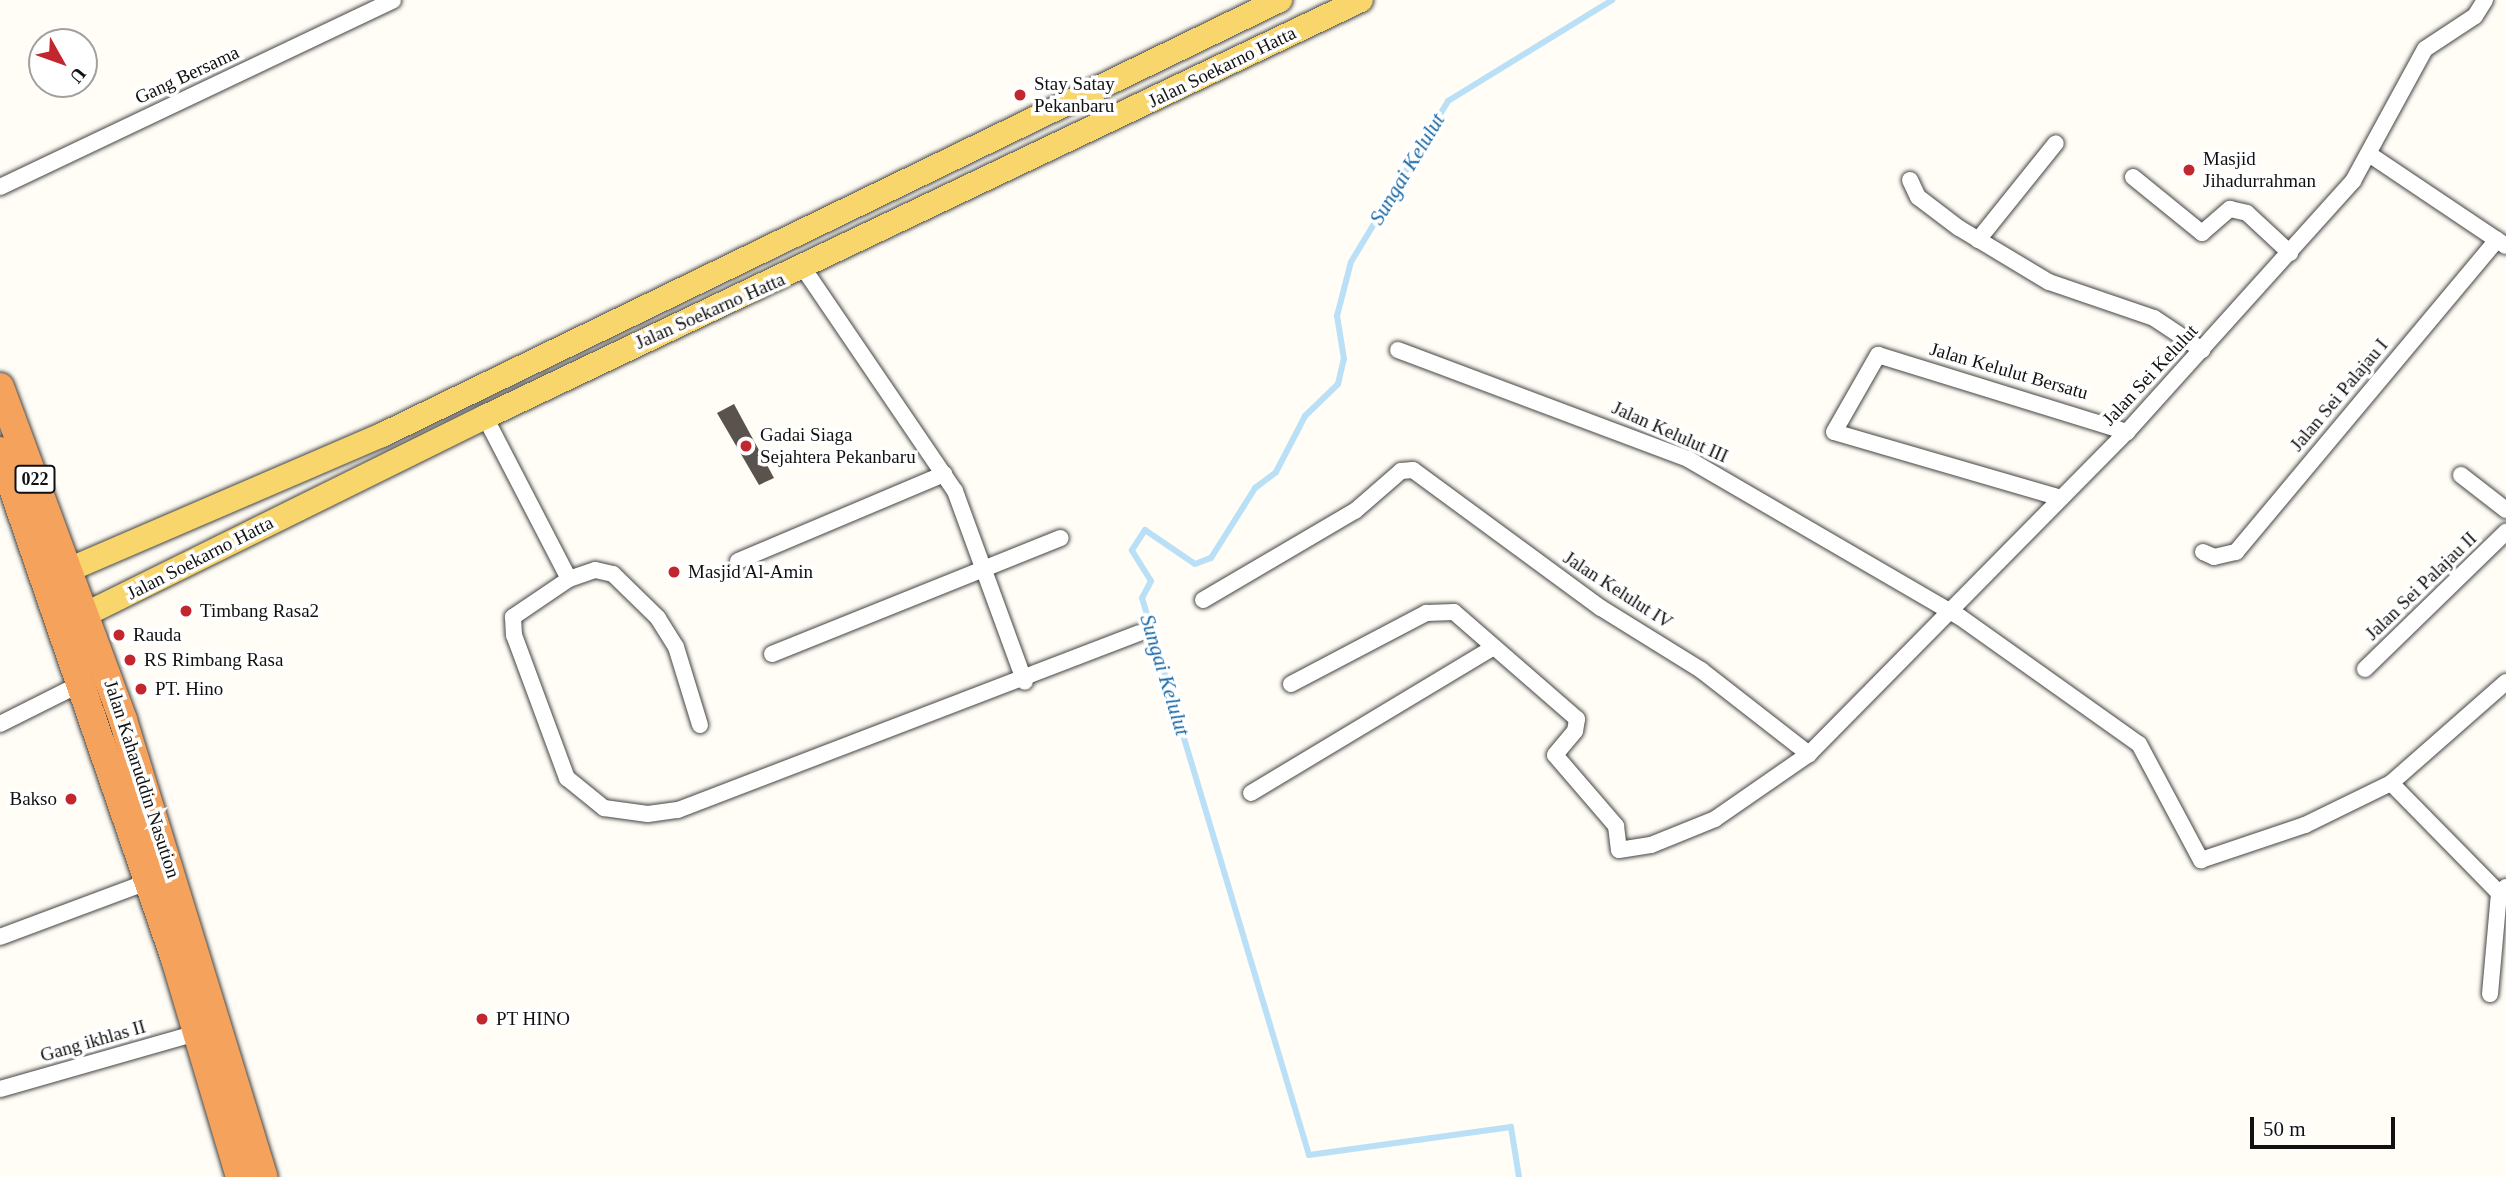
<!DOCTYPE html>
<html>
<head>
<meta charset="utf-8">
<style>
	body { margin:0 }
	#map { position:relative; width:2506px; height:1177px; overflow:hidden; background:#fffdf5; font-family:"Times New Roman",serif }
	div>[style] { position:absolute }
	.stream>* { height:6px; margin:-3px; padding:0 3px; transform-origin:3px; border-radius:3px; background:#b9e0f7 }
	.building>* { inset:0; background:#5a524d }
	.roads { filter:drop-shadow(0 0 2px #444) drop-shadow(0 0 2px #444) }
	.street>* { height:16px; margin:-8px; padding:0 8px; transform-origin:8px; border-radius:8px; background:#fff }
	.primary>* { height:24px; margin:-12px; padding:0 12px; transform-origin:12px; border-radius:12px; background:#f9d66b }
	.highway>* { height:28px; margin:-14px; padding:0 14px; transform-origin:14px; border-radius:14px; background:#f5a25d }
	.dots>* { width:19px; height:19px; translate:-50% -50%; box-sizing:border-box; border:4px solid #fff; border-radius:50% }
	span { translate:-50% -50%; white-space:nowrap; text-align:center; line-height:1.15; -webkit-text-stroke:7px #fff; paint-order:stroke }
	.shield-label span { padding:2px 5px; background:#fff; border:2px solid; border-radius:5px; -webkit-text-stroke-width:0 }
	.shield-label { font-size:18px; color:#111; font-weight:700 }
	.street-label { font-size:19px; color:#111 }
	.poi-label { font-size:19px; color:#111 }
	.left { translate:0 -50%; text-align:left }
	.right { translate:-100% -50%; text-align:right }
	.water-label { font-size:21px; color:#1768a6; font-style:italic }
	.north { position:absolute; left:28px; top:28px; width:70px; height:70px; box-sizing:border-box; background:#fff; border:2px solid #a0a0a0; border-radius:50%; rotate:130deg; font-size:19px; font-weight:700; line-height:28px; text-align:center; color:#111 }
	.north::after { content:''; display:block; margin:auto; width:24px; height:32px; background:#c4262e; clip-path:polygon(50% 0,100% 100%,50% 72%,0 100%) }
	.scale { position:absolute; left:2250px; top:1117px; width:145px; height:32px; box-sizing:border-box; border:4px solid #111; border-top:0; padding-left:9px; font-size:21px; line-height:24px; white-space:nowrap; color:#111; -webkit-text-stroke:5px #fff; paint-order:stroke }
</style>
</head>
<body>
<div id="map">
	<div class="stream">
		<div style="left:1519px;top:1177px;width:51px;rotate:-99.1deg"></div>
		<div style="left:1511px;top:1127px;width:204px;rotate:172.1deg"></div>
		<div style="left:1309px;top:1155px;width:581px;rotate:-106.69deg"></div>
		<div style="left:1142px;top:598px;width:19px;rotate:-62deg"></div>
		<div style="left:1151px;top:581px;width:36px;rotate:-122deg"></div>
		<div style="left:1132px;top:550px;width:24px;rotate:-57deg"></div>
		<div style="left:1145px;top:530px;width:60px;rotate:34.2deg"></div>
		<div style="left:1195px;top:564px;width:17px;rotate:-21deg"></div>
		<div style="left:1211px;top:558px;width:83px;rotate:-57.8deg"></div>
		<div style="left:1255px;top:488px;width:26px;rotate:-37deg"></div>
		<div style="left:1276px;top:472px;width:63px;rotate:-62.6deg"></div>
		<div style="left:1305px;top:416px;width:46px;rotate:-44.1deg"></div>
		<div style="left:1338px;top:384px;width:26px;rotate:-77deg"></div>
		<div style="left:1344px;top:359px;width:44px;rotate:-99.2deg"></div>
		<div style="left:1337px;top:316px;width:56px;rotate:-75.5deg"></div>
		<div style="left:1351px;top:262px;width:188px;rotate:-58.9deg"></div>
		<div style="left:1448px;top:101px;width:193px;rotate:-31.6deg"></div>
	</div>
	<div class="building">
		<div style="clip-path:polygon(734px 404px,774px 478px,759px 485px,717px 413px)"></div>
	</div>
	<div class="roads">
		<div class="street">
			<div style="left:2372px;top:156px;width:161px;rotate:33.9deg"></div>
			<div style="left:2133px;top:177px;width:89px;rotate:39.1deg"></div>
			<div style="left:2202px;top:233px;width:37px;rotate:-41deg"></div>
			<div style="left:2230px;top:209px;width:17px;rotate:13deg"></div>
			<div style="left:2247px;top:213px;width:59px;rotate:42.9deg"></div>
			<div style="left:1910px;top:180px;width:19px;rotate:65deg"></div>
			<div style="left:1918px;top:197px;width:51px;rotate:37.1deg"></div>
			<div style="left:1959px;top:228px;width:105px;rotate:31deg"></div>
			<div style="left:2049px;top:282px;width:111px;rotate:18.9deg"></div>
			<div style="left:2154px;top:318px;width:58px;rotate:33.7deg"></div>
			<div style="left:0;top:187px;width:435px;rotate:-25.4deg"></div>
			<div style="left:1978px;top:240px;width:124px;rotate:-51.2deg"></div>
			<div style="left:804px;top:269px;width:268px;rotate:55.8deg"></div>
			<div style="left:955px;top:491px;width:203px;rotate:69.9deg"></div>
			<div style="left:1398px;top:350px;width:310px;rotate:20.6deg"></div>
			<div style="left:1688px;top:459px;width:315px;rotate:30.2deg"></div>
			<div style="left:1960px;top:617px;width:219px;rotate:35.4deg"></div>
			<div style="left:2139px;top:744px;width:132px;rotate:61.9deg"></div>
			<div style="left:2201px;top:860px;width:110px;rotate:-18.6deg"></div>
			<div style="left:2305px;top:825px;width:96px;rotate:-26deg"></div>
			<div style="left:2391px;top:783px;width:153px;rotate:-41.3deg"></div>
			<div style="left:485px;top:417px;width:182px;rotate:62.6deg"></div>
			<div style="left:2461px;top:475px;width:57px;rotate:37.9deg"></div>
			<div style="left:2061px;top:498px;width:236px;rotate:-163.8deg"></div>
			<div style="left:1834px;top:432px;width:89px;rotate:-60.3deg"></div>
			<div style="left:1878px;top:355px;width:261px;rotate:17.2deg"></div>
			<div style="left:2203px;top:552px;width:12px;rotate:24deg"></div>
			<div style="left:2214px;top:557px;width:23px;rotate:-13deg"></div>
			<div style="left:2236px;top:552px;width:407px;rotate:-50.1deg"></div>
			<div style="left:738px;top:561px;width:224px;rotate:-22.9deg"></div>
			<div style="left:1203px;top:600px;width:176px;rotate:-30.4deg"></div>
			<div style="left:1355px;top:511px;width:61px;rotate:-41deg"></div>
			<div style="left:1401px;top:471px;width:12px;rotate:-5deg"></div>
			<div style="left:1413px;top:470px;width:233px;rotate:36.3deg"></div>
			<div style="left:1601px;top:608px;width:118px;rotate:31.8deg"></div>
			<div style="left:1701px;top:670px;width:137px;rotate:37.9deg"></div>
			<div style="left:772px;top:654px;width:311px;rotate:-21.9deg"></div>
			<div style="left:2365px;top:669px;width:197px;rotate:-44.2deg"></div>
			<div style="left:1291px;top:684px;width:153px;rotate:-27.7deg"></div>
			<div style="left:1426px;top:613px;width:28px;rotate:-2deg"></div>
			<div style="left:1454px;top:612px;width:163px;rotate:41deg"></div>
			<div style="left:1577px;top:719px;width:12px;rotate:99deg"></div>
			<div style="left:1575px;top:731px;width:31px;rotate:130deg"></div>
			<div style="left:1555px;top:755px;width:94px;rotate:49.3deg"></div>
			<div style="left:1616px;top:826px;width:24px;rotate:83deg"></div>
			<div style="left:1619px;top:850px;width:32px;rotate:-9deg"></div>
			<div style="left:1651px;top:845px;width:69px;rotate:-22.1deg"></div>
			<div style="left:1715px;top:819px;width:114px;rotate:-34.7deg"></div>
			<div style="left:1809px;top:754px;width:453px;rotate:-45.4deg"></div>
			<div style="left:2127px;top:432px;width:338px;rotate:-48deg"></div>
			<div style="left:2353px;top:181px;width:150px;rotate:-61.4deg"></div>
			<div style="left:2425px;top:49px;width:60px;rotate:-33.4deg"></div>
			<div style="left:2475px;top:16px;width:19px;rotate:-58deg"></div>
			<div style="left:0;top:724px;width:92px;rotate:-26.6deg"></div>
			<div style="left:700px;top:725px;width:82px;rotate:-107.1deg"></div>
			<div style="left:676px;top:647px;width:34px;rotate:-122deg"></div>
			<div style="left:658px;top:618px;width:63px;rotate:-135.6deg"></div>
			<div style="left:613px;top:574px;width:18px;rotate:-167deg"></div>
			<div style="left:595px;top:570px;width:28px;rotate:161deg"></div>
			<div style="left:569px;top:579px;width:68px;rotate:145.8deg"></div>
			<div style="left:513px;top:617px;width:18px;rotate:87deg"></div>
			<div style="left:514px;top:635px;width:153px;rotate:69.7deg"></div>
			<div style="left:567px;top:778px;width:48px;rotate:39deg"></div>
			<div style="left:604px;top:808px;width:44px;rotate:7.8deg"></div>
			<div style="left:648px;top:814px;width:30px;rotate:-8deg"></div>
			<div style="left:678px;top:810px;width:494px;rotate:-21deg"></div>
			<div style="left:2391px;top:783px;width:154px;rotate:45.5deg"></div>
			<div style="left:1251px;top:793px;width:283px;rotate:-31deg"></div>
			<div style="left:0;top:937px;width:157px;rotate:-20.5deg"></div>
			<div style="left:2490px;top:994px;width:101px;rotate:-84.9deg"></div>
			<div style="left:2499px;top:893px;width:9px;rotate:-41deg"></div>
			<div style="left:0;top:1089px;width:205px;rotate:-15.9deg"></div>
		</div>
		<div class="primary">
			<div style="left:52px;top:577px;width:359px;rotate:-23.3deg"></div>
			<div style="left:382px;top:435px;width:998px;rotate:-25.85deg"></div>
			<div style="left:66px;top:624px;width:467px;rotate:-26.3deg"></div>
			<div style="left:485px;top:417px;width:970px;rotate:-25.46deg"></div>
		</div>
		<div class="highway">
			<div style="left:0;top:387px;width:355px;rotate:69.7deg"></div>
			<div style="left:123px;top:720px;width:478px;rotate:72.9deg"></div>
			<div style="left:0;top:451px;width:537px;rotate:70.99deg"></div>
			<div style="left:175px;top:959px;width:227px;rotate:73.4deg"></div>
		</div>
	</div>
	<div class="dots">
		<div style="left:1020px;top:95px;background:#c4262e"></div>
		<div style="left:2189px;top:170px;background:#c4262e"></div>
		<div style="left:746px;top:446px;background:#c4262e"></div>
		<div style="left:674px;top:572px;background:#c4262e"></div>
		<div style="left:186px;top:611px;background:#c4262e"></div>
		<div style="left:119px;top:635px;background:#c4262e"></div>
		<div style="left:130px;top:660px;background:#c4262e"></div>
		<div style="left:141px;top:689px;background:#c4262e"></div>
		<div style="left:71px;top:799px;background:#c4262e"></div>
		<div style="left:482px;top:1019px;background:#c4262e"></div>
	</div>
	<div class="shield-label">
		<span style="left:35px;top:479px">022</span>
	</div>
	<div class="street-label">
		<span style="left:1222px;top:67px;rotate:-26deg">Jalan Soekarno Hatta</span>
		<span style="left:187px;top:75px;rotate:-25deg">Gang Bersama</span>
		<span style="left:710px;top:311px;rotate:-24deg">Jalan Soekarno Hatta</span>
		<span style="left:2009px;top:371px;rotate:16deg">Jalan Kelulut Bersatu</span>
		<span style="left:2150px;top:375px;rotate:-47deg">Jalan Sei Kelulut</span>
		<span style="left:2339px;top:395px;rotate:-50deg">Jalan Sei Palajau I</span>
		<span style="left:1670px;top:432px;rotate:24deg">Jalan Kelulut III</span>
		<span style="left:200px;top:558px;rotate:-27deg">Jalan Soekarno Hatta</span>
		<span style="left:2421px;top:586px;rotate:-44deg">Jalan Sei Palajau II</span>
		<span style="left:1618px;top:590px;rotate:33deg">Jalan Kelulut IV</span>
		<span style="left:142px;top:779px;rotate:72deg">Jalan Kaharuddin Nasution</span>
		<span style="left:93px;top:1041px;rotate:-16deg">Gang ikhlas II</span>
	</div>
	<div class="poi-label">
		<span class="left" style="left:1034px;top:95px">Stay Satay<br>Pekanbaru</span>
		<span class="left" style="left:2203px;top:170px">Masjid<br>Jihadurrahman</span>
		<span class="left" style="left:760px;top:446px">Gadai Siaga<br>Sejahtera Pekanbaru</span>
		<span class="left" style="left:688px;top:572px">Masjid Al-Amin</span>
		<span class="left" style="left:200px;top:611px">Timbang Rasa2</span>
		<span class="left" style="left:133px;top:635px">Rauda</span>
		<span class="left" style="left:144px;top:660px">RS Rimbang Rasa</span>
		<span class="left" style="left:155px;top:689px">PT. Hino</span>
		<span class="right" style="left:57px;top:799px">Bakso</span>
		<span class="left" style="left:496px;top:1019px">PT HINO</span>
	</div>
	<div class="water-label">
		<span style="left:1407px;top:169px;rotate:-59deg">Sungai Kelulut</span>
		<span style="left:1165px;top:675px;rotate:73deg">Sungai Kelulut</span>
	</div>
	<div class="north">U</div>
	<div class="scale">50 m</div>
</div>
</body>
</html>
